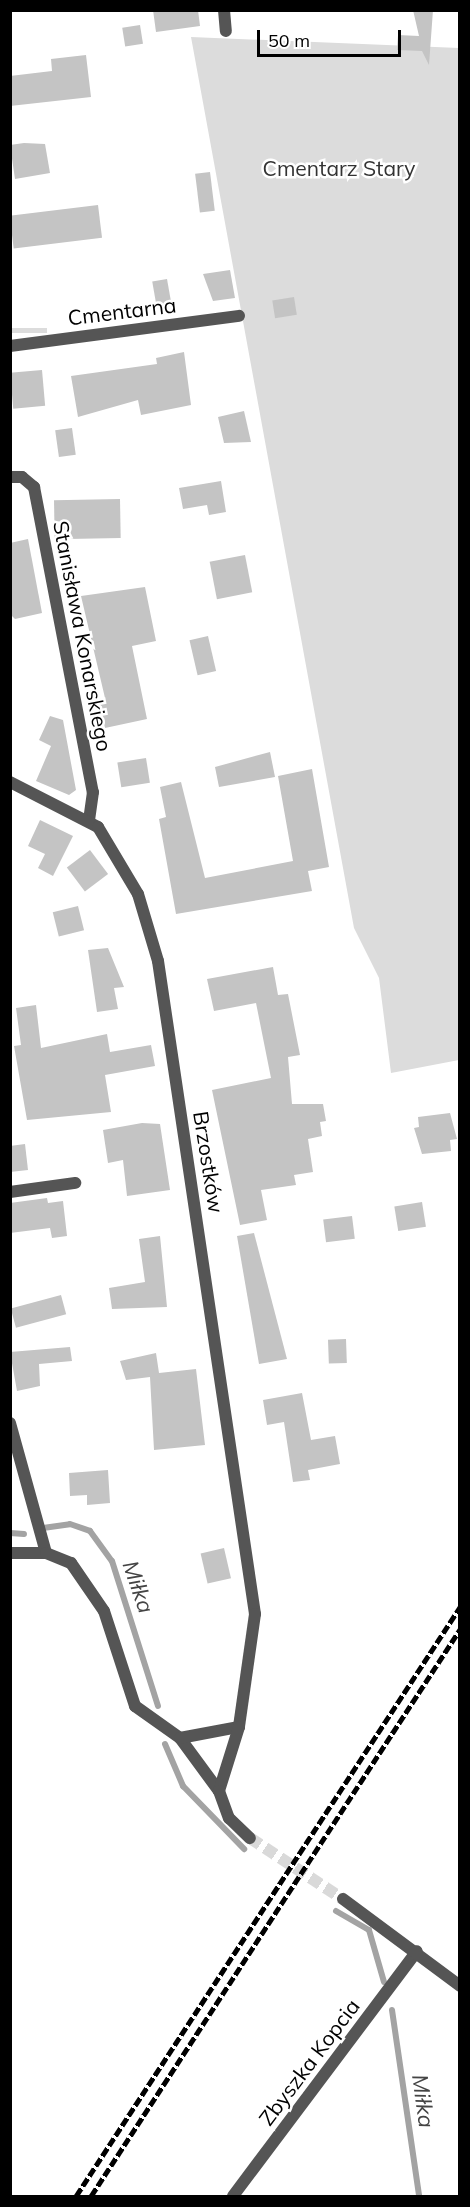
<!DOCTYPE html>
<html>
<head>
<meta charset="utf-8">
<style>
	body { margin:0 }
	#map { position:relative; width:470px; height:2207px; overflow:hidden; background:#fff; font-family:Mulish,sans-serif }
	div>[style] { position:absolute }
	.green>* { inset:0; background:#dcdcdc; transform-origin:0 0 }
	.stream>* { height:6px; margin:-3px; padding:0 3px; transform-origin:3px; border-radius:3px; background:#a3a3a3 }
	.building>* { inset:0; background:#c4c4c4; transform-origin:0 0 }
	.tertiary-tunnel>* { height:12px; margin-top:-6px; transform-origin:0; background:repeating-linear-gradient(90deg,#d9d9d9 0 12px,transparent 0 18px) }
	.minor>* { height:12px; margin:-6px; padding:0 6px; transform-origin:6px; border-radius:6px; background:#555 }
	.tertiary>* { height:12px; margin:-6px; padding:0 6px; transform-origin:6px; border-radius:6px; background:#555 }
	.rail>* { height:4.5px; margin-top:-2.25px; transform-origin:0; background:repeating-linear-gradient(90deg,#000 0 9px,transparent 0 12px) }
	span { translate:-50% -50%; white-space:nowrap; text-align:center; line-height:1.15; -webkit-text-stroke:5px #fff; paint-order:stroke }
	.park-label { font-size:21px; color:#333 }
	.street-label { font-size:21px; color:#000 }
	.water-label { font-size:22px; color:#444; font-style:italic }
	.frame { position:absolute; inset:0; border:12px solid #000; pointer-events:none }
	.scale { position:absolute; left:257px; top:30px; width:144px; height:27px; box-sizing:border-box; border:3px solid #000; border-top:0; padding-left:8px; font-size:18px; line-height:21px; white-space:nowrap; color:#000; -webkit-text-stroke:4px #fff; paint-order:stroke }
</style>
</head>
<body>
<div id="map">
	<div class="green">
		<div style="clip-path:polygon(191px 37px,459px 48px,459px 1060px,391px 1073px,379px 978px,354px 928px)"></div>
		<div style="left:47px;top:328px;width:5px;height:36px;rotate:90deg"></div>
	</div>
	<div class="stream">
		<div style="left:43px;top:1528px;width:27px;rotate:-8deg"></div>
		<div style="left:70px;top:1524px;width:21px;rotate:19deg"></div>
		<div style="left:90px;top:1531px;width:37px;rotate:54deg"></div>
		<div style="left:112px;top:1561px;width:152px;rotate:72.4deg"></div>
		<div style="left:10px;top:1533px;width:14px;rotate:4deg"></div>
		<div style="left:165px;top:1744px;width:46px;rotate:66.8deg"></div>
		<div style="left:183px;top:1786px;width:88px;rotate:45.9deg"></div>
		<div style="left:336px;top:1911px;width:38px;rotate:30deg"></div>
		<div style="left:369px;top:1930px;width:54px;rotate:73.9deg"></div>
		<div style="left:392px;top:2010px;width:188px;rotate:81.7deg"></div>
	</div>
	<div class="building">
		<div style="clip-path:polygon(153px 10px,198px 10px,200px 26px,156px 32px)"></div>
		<div style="clip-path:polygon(413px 10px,433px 10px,429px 65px,422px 51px,397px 50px,398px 35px,419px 36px)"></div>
		<div style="left:140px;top:25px;width:19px;height:18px;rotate:81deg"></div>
		<div style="clip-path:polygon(86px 55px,91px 97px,10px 106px,10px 76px,52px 71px,51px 59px)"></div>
		<div style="clip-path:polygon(24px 143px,45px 144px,50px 173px,15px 179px,10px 145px)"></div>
		<div style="left:210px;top:172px;width:39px;height:15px;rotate:83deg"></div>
		<div style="left:98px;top:205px;width:33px;height:89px;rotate:83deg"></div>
		<div style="clip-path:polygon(230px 270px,235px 298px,213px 301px,203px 274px)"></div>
		<div style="left:167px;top:279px;width:27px;height:15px;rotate:80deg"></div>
		<div style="left:294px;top:297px;width:18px;height:22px;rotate:81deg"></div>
		<div style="clip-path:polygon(184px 352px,191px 405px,141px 415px,138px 400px,78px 417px,71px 376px,157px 364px,156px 358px)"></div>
		<div style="left:42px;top:370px;width:36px;height:32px;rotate:85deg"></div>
		<div style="clip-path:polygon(244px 411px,251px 442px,224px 443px,218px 417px)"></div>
		<div style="left:72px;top:428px;width:27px;height:17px;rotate:82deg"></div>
		<div style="clip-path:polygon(221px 481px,226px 512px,209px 515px,207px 505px,183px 509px,179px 488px)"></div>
		<div style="left:120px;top:499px;width:39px;height:66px;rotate:89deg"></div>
		<div style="clip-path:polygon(28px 539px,42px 613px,15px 619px,10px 614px,10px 543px)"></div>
		<div style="left:245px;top:555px;width:38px;height:36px;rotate:79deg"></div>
		<div style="clip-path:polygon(145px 587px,156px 641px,132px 646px,147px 719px,105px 728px,99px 699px,105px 698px,81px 596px)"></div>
		<div style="left:208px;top:636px;width:36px;height:19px;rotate:77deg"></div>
		<div style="clip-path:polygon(50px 716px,63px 720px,76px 790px,69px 795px,36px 781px,51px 746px,39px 740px)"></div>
		<div style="clip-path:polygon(270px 752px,275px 777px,219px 787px,215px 767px)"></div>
		<div style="left:146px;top:758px;width:25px;height:29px;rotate:81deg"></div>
		<div style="clip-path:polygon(312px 769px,329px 867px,308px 871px,312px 891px,176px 914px,159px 819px,166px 817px,160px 787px,181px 782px,205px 878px,293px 861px,278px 776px)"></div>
		<div style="clip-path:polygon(40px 820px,73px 836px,53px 876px,38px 868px,45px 854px,28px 846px)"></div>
		<div style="left:90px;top:850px;width:30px;height:29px;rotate:53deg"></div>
		<div style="left:78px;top:906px;width:25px;height:26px;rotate:76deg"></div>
		<div style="clip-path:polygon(108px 948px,124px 987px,114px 988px,118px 1009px,97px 1012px,88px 950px)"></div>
		<div style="clip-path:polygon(273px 967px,278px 995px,288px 994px,300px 1055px,288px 1057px,292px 1104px,323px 1104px,326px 1121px,320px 1122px,322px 1136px,308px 1139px,313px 1172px,294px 1175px,296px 1185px,261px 1190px,267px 1220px,240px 1225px,212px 1090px,271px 1078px,256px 1003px,214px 1011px,207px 979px)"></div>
		<div style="clip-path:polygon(36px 1005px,41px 1048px,107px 1034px,110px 1052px,151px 1045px,155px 1066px,105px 1075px,111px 1112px,27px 1120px,14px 1046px,21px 1045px,16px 1008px)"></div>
		<div style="clip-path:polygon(450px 1113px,457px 1139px,450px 1140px,451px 1151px,422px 1154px,414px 1128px,419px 1127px,418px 1117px)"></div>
		<div style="clip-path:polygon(142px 1123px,160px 1124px,170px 1190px,127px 1196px,123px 1160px,108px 1163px,103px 1130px)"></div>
		<div style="clip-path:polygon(25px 1144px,28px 1170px,10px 1172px,10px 1146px)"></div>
		<div style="clip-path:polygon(47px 1198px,48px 1203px,63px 1201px,67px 1236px,52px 1238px,50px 1228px,10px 1233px,10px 1203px)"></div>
		<div style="left:422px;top:1202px;width:25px;height:28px;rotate:81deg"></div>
		<div style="left:352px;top:1216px;width:23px;height:29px;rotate:83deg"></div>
		<div style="clip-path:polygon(254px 1233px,287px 1359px,259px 1364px,237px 1236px)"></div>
		<div style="clip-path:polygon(160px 1236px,167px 1307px,112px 1309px,109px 1288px,145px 1282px,139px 1239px)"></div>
		<div style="left:61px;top:1295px;width:20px;height:52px;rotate:75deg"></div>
		<div style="left:346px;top:1339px;width:24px;height:18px;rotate:88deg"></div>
		<div style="clip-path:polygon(70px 1347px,72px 1361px,39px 1364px,40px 1386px,17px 1391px,10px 1352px)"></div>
		<div style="clip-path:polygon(156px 1353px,159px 1373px,196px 1369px,205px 1445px,154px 1450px,150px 1377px,126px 1380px,120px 1361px)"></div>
		<div style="clip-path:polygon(302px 1393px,311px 1440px,335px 1436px,340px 1464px,308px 1470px,310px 1480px,293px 1482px,284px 1422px,267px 1425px,263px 1400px)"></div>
		<div style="clip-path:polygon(108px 1470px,110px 1503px,87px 1505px,87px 1495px,70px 1496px,69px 1473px)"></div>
		<div style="left:224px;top:1548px;width:31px;height:24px;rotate:77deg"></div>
	</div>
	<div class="tertiary-tunnel">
		<div style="left:250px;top:1838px;width:111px;rotate:33.3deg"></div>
	</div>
	<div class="minor">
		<div style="left:224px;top:10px;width:21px;rotate:85deg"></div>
		<div style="left:10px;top:346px;width:231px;rotate:-7.5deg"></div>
		<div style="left:10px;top:477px;width:12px"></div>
		<div style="left:22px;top:477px;width:16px;rotate:40deg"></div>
		<div style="left:34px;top:487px;width:311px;rotate:79.1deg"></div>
		<div style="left:93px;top:792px;width:27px;rotate:98deg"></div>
		<div style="left:10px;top:1192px;width:66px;rotate:-7.9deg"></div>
		<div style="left:10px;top:1423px;width:135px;rotate:74.5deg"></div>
		<div style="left:10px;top:1553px;width:36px"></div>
		<div style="left:46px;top:1553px;width:27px;rotate:22deg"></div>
		<div style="left:71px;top:1563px;width:58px;rotate:55.5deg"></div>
		<div style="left:104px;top:1611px;width:100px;rotate:71.9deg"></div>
		<div style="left:135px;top:1706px;width:55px;rotate:35.4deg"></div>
		<div style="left:180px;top:1738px;width:66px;rotate:53.7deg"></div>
		<div style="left:180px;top:1738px;width:60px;rotate:-10.6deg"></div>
		<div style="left:233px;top:2196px;width:306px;rotate:-53.1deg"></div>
	</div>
	<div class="tertiary">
		<div style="left:10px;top:782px;width:99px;rotate:27.1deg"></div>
		<div style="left:98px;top:827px;width:78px;rotate:59.2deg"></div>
		<div style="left:138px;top:894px;width:70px;rotate:73.4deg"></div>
		<div style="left:158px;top:961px;width:660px;rotate:81.55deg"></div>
		<div style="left:255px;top:1614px;width:114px;rotate:98.1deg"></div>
		<div style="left:239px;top:1727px;width:67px;rotate:107.4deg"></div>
		<div style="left:219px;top:1791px;width:29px;rotate:70deg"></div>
		<div style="left:229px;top:1818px;width:29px;rotate:44deg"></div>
		<div style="left:343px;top:1899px;width:146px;rotate:36.6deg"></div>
	</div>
	<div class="rail">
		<div style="left:76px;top:2196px;width:703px;rotate:-56.9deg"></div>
		<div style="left:91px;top:2196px;width:676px;rotate:-56.94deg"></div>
	</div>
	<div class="park-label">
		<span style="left:339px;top:168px">Cmentarz Stary</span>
	</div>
	<div class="street-label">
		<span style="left:122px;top:311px;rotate:-7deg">Cmentarna</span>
		<span style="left:83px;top:636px;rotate:79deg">Stanisława Konarskiego</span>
		<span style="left:209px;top:1162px;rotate:81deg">Brzostków</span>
		<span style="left:309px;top:2062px;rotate:-53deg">Zbyszka Kopcia</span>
	</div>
	<div class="water-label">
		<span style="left:138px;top:1587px;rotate:71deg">Miłka</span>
		<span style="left:423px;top:2101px;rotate:82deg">Miłka</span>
	</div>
	<div class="frame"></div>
	<div class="scale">50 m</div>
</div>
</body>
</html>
